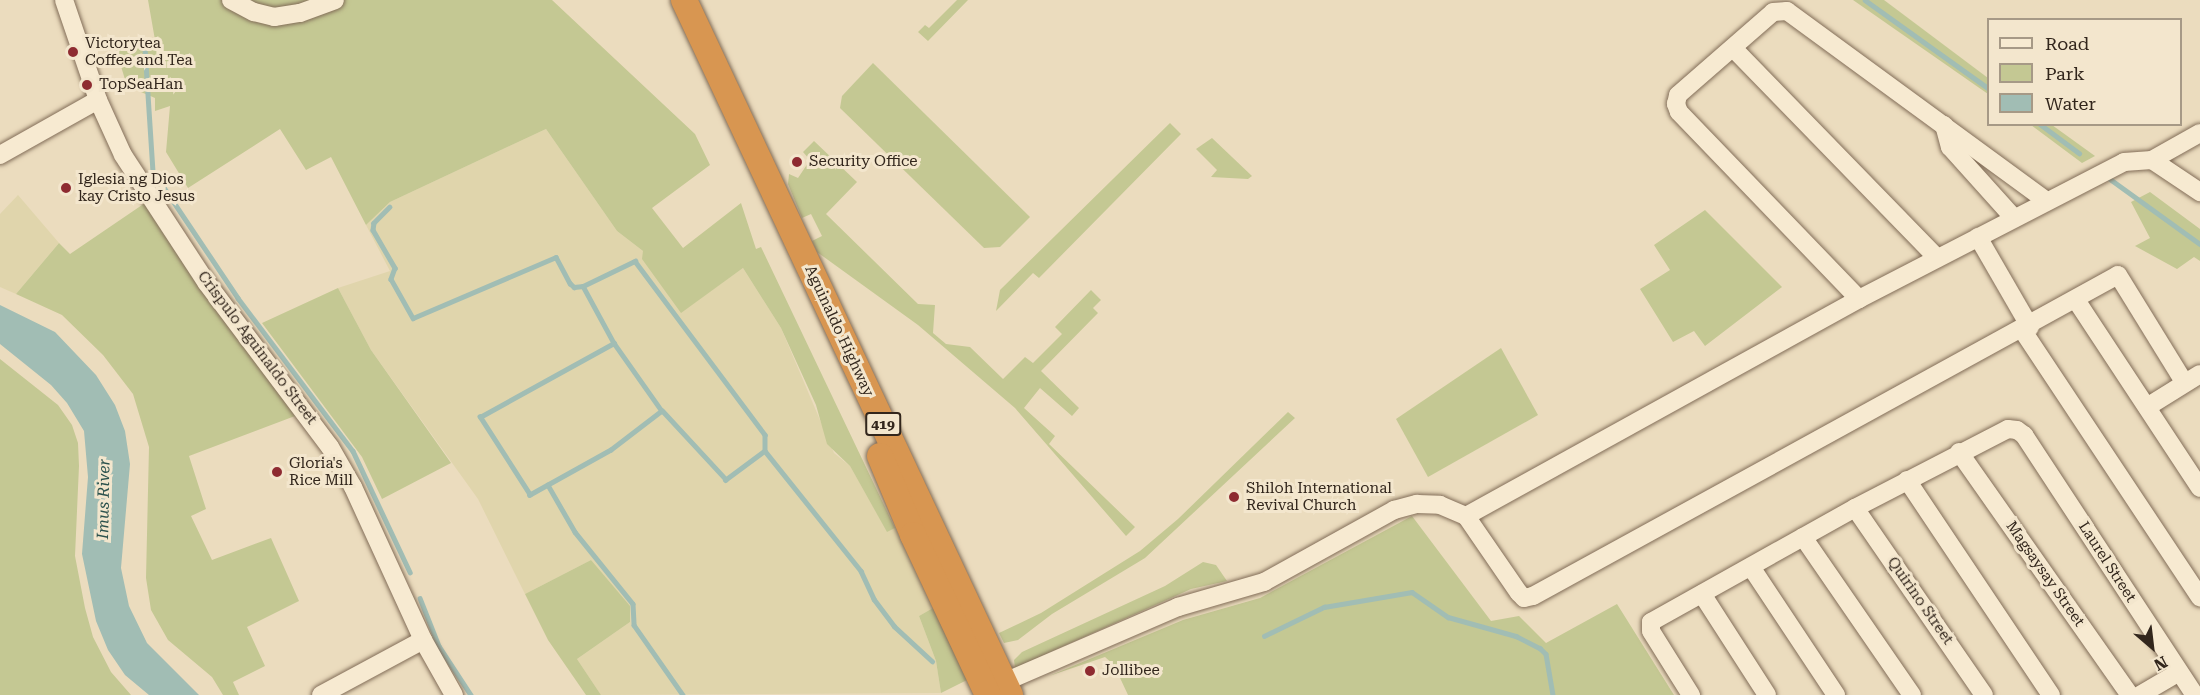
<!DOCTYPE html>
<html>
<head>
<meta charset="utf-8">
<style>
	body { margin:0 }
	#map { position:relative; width:2200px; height:695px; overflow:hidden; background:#ebdcbe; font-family:"Roboto Serif",serif }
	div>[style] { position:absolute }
	.farmland>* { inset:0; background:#e0d5ac }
	.green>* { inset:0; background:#c4c893 }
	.water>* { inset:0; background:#a1bdb4 }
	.stream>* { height:4.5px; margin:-2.25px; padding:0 2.25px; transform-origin:2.25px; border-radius:2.25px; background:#a1bdb4 }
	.roads { filter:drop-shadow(0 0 2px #826d58) drop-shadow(0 0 2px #826d58) }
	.minor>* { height:18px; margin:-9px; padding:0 9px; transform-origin:9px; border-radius:9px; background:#f7ead1 }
	.highway>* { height:26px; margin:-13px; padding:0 13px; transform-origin:13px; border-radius:13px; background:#d89651 }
	.dots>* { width:16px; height:16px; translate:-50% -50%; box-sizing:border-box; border:3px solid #f3e6cd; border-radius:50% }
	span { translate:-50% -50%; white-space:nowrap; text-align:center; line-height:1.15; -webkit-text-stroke:6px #f3e6cd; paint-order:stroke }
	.shield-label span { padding:2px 4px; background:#f3e6cd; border:2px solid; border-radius:4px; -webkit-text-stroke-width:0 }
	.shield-label { font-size:14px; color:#32261c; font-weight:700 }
	.poi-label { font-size:15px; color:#32261c }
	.left { translate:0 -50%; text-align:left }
	.street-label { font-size:15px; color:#32261c }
	.water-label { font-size:16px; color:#2c524d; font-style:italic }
	.legend { position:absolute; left:1987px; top:18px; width:195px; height:108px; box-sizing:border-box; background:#f3e6cd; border:2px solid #a69986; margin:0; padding:8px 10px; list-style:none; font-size:18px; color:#32261c }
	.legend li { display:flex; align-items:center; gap:12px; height:30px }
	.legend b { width:30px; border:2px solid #a69986 }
	.north { position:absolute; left:2122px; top:617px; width:60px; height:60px; -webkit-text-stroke:4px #f3e6cd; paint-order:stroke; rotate:152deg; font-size:16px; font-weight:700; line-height:24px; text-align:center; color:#32261c }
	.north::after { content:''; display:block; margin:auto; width:21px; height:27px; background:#32261c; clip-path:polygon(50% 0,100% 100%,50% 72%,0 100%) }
</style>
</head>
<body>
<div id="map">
	<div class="farmland">
		<div style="clip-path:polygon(546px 129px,617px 231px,643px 251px,681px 312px,743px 268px,781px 328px,834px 453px,850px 466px,887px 531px,895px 528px,933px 608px,919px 616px,936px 661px,941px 693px,601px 695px,577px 659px,630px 622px,591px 560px,525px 594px,478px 499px,371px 350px,338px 288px,390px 271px,366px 225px,390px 202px)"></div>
		<div style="clip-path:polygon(18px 195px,59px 243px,16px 294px,0 287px,0 214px)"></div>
	</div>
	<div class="green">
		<div style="clip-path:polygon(148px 0,552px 0,695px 134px,710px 165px,652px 208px,683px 248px,741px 203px,756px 249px,761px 247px,895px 528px,887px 532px,850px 466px,827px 444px,816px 405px,781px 328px,743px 268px,681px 313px,642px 259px,643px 251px,617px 231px,546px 129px,390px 202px,366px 225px,331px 157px,306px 170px,280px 129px,188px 188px,166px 152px,170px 106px,155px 111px,155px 98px,127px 86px,116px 50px,155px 40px)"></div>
		<div style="clip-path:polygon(957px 0,968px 0,928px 41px,918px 32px,925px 25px,929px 28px)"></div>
		<div style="clip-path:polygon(1853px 0,1884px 0,1988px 78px,1988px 94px)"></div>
		<div style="clip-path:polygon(873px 63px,1030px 217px,1000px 247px,984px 248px,840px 108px,842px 96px)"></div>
		<div style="clip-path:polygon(1170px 123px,1181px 134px,1039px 278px,1033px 273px,996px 311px,1000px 290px)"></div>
		<div style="clip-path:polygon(2031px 125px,2052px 125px,2095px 156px,2082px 163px)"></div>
		<div style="clip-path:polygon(1212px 138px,1252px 176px,1248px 179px,1211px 177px,1217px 170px,1196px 149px)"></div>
		<div style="clip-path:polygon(814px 141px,857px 182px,826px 214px,918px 304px,935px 305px,933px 333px,946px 344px,970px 347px,1003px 379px,1025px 357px,1033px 363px,1062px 334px,1055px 327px,1091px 290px,1101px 300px,1093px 308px,1098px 313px,1041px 371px,1079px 408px,1072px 416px,1040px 388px,1024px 408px,1055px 436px,1049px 444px,1135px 527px,1126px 536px,1015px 408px,918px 325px,817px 252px,812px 241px,822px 236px,811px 214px,802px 218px,788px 184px,789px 174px,798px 178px,810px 160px,803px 152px)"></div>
		<div style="clip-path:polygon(2150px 192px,2200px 229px,2200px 261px,2194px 257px,2177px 269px,2135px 246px,2150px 238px,2131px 202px)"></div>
		<div style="clip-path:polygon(145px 203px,295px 416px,189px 456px,206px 509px,191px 516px,212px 560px,271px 538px,299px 601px,247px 627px,265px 666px,233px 682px,239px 695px,223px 695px,212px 677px,168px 640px,151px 610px,146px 578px,149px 447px,133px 394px,103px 355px,62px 315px,16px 294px,59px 243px,70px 254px)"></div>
		<div style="clip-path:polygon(1705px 210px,1782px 287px,1705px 346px,1694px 331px,1673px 342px,1640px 289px,1670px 270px,1654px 245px)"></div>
		<div style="clip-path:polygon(338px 288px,371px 350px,451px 463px,382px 499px,362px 457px,262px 323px)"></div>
		<div style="clip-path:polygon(1501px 348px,1538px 415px,1428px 477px,1396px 419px)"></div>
		<div style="clip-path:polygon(0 359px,58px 405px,72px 425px,78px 443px,79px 466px,75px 556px,85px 608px,93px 637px,111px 672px,131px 695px,0 695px)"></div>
		<div style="clip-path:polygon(1288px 412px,1295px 418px,1145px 558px,1052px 614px,1018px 640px,1004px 643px,999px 633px,1041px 613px,1140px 551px,1178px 519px)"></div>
		<div style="clip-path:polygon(1412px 516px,1491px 621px,1519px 616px,1546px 643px,1617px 604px,1674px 695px,1128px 695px,1114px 665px,1105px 657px,1049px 676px,1183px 620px,1260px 598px)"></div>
		<div style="clip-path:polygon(591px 560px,630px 606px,630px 622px,577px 659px,601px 695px,586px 695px,548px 640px,525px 594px)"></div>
		<div style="clip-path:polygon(1203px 562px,1216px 565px,1227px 581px,1191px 589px,1015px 668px,1014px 660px,1022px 652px,1165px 586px)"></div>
		<div style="clip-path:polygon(933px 608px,967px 680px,941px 693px,936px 661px,919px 616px)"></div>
	</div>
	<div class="water">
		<div style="clip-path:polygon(0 305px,55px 332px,96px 375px,115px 405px,125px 431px,130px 464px,121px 568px,129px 606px,147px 643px,199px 695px,149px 695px,125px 675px,108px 650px,96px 621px,82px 554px,88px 477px,84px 431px,67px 403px,51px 385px,0 344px)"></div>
	</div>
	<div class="stream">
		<div style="left:1865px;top:0;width:151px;rotate:35.6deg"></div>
		<div style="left:145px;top:48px;width:123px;rotate:86.3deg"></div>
		<div style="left:153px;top:171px;width:153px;rotate:56.2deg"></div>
		<div style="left:238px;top:298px;width:191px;rotate:53.1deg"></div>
		<div style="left:353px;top:451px;width:134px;rotate:64.8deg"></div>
		<div style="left:2040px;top:124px;width:49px;rotate:36.6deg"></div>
		<div style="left:2106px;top:176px;width:116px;rotate:35.9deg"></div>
		<div style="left:390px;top:207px;width:23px;rotate:135deg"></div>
		<div style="left:374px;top:223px;width:7px;rotate:98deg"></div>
		<div style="left:373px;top:230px;width:44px;rotate:59.9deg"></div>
		<div style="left:395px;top:268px;width:12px;rotate:110deg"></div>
		<div style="left:391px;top:279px;width:45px;rotate:60.6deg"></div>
		<div style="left:413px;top:318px;width:155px;rotate:-23.1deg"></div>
		<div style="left:556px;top:257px;width:30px;rotate:62deg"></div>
		<div style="left:570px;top:283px;width:6px;rotate:45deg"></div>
		<div style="left:574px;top:287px;width:9px;rotate:-6deg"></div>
		<div style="left:583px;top:286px;width:65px;rotate:61.5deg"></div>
		<div style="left:614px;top:343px;width:83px;rotate:54.8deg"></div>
		<div style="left:662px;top:411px;width:64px;rotate:142.6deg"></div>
		<div style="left:611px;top:450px;width:72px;rotate:150.9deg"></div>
		<div style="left:548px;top:485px;width:54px;rotate:60.1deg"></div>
		<div style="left:575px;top:532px;width:92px;rotate:51.1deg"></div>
		<div style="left:633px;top:604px;width:21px;rotate:87deg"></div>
		<div style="left:634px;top:625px;width:85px;rotate:55deg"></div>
		<div style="left:583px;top:286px;width:58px;rotate:-25.7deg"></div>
		<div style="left:635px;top:261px;width:217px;rotate:53.2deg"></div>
		<div style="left:765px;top:435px;width:16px;rotate:90deg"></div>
		<div style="left:765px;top:451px;width:49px;rotate:143.4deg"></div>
		<div style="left:726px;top:480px;width:94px;rotate:-132.8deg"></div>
		<div style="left:765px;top:451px;width:154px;rotate:51.3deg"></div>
		<div style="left:861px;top:571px;width:31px;rotate:65deg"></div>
		<div style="left:874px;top:599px;width:34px;rotate:53deg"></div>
		<div style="left:894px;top:626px;width:52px;rotate:42.6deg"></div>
		<div style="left:548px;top:485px;width:21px;rotate:151deg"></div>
		<div style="left:530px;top:495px;width:93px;rotate:-122.7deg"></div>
		<div style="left:480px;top:417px;width:153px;rotate:-28.9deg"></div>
		<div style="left:420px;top:598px;width:52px;rotate:68.4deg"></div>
		<div style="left:439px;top:646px;width:59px;rotate:56.9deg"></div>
		<div style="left:1264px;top:636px;width:67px;rotate:-25.8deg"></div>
		<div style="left:1324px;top:607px;width:89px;rotate:-9.7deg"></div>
		<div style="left:1412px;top:592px;width:44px;rotate:34.8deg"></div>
		<div style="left:1448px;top:617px;width:71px;rotate:15.6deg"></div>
		<div style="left:1516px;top:636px;width:27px;rotate:27deg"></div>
		<div style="left:1540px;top:648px;width:8px;rotate:45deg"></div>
		<div style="left:1546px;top:654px;width:42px;rotate:80.3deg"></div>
	</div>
	<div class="roads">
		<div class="minor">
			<div style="left:64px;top:0;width:106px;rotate:71.2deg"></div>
			<div style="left:98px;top:100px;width:60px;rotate:65.6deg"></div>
			<div style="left:123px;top:155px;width:152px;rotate:56.8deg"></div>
			<div style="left:206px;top:282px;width:206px;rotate:53.1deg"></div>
			<div style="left:330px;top:447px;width:46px;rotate:60.1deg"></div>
			<div style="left:353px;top:487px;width:168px;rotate:65.4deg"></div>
			<div style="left:423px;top:640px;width:63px;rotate:60.6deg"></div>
			<div style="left:231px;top:0;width:26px;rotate:28deg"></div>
			<div style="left:254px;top:12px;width:21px;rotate:14deg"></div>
			<div style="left:274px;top:17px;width:26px;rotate:-9deg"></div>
			<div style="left:300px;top:13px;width:37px;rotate:-20deg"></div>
			<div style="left:1733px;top:48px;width:293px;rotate:45.8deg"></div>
			<div style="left:1944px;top:125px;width:23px;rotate:75deg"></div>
			<div style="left:1950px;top:147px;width:94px;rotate:48deg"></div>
			<div style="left:0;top:155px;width:112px;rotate:-29.3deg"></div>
			<div style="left:2152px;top:160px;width:55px;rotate:-29.4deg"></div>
			<div style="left:1978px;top:237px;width:104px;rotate:60deg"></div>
			<div style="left:1859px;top:299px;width:260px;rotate:-133.9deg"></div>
			<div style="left:1679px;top:112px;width:9px;rotate:-111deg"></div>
			<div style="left:1676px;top:104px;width:9px;rotate:-77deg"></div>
			<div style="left:1678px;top:95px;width:126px;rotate:-41.1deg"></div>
			<div style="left:1773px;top:12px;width:14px;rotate:-4deg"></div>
			<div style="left:1787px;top:11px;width:320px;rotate:36.2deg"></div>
			<div style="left:2076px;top:300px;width:225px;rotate:56.6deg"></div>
			<div style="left:2023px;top:331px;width:320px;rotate:56.4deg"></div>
			<div style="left:2147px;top:407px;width:62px;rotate:-31.9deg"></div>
			<div style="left:1959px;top:452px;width:297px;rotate:54.9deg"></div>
			<div style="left:1907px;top:480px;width:259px;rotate:56.2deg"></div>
			<div style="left:1855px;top:508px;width:227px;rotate:55.4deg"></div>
			<div style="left:1466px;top:516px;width:449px;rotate:-28.9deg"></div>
			<div style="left:1859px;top:299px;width:298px;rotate:-27.3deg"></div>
			<div style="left:2124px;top:162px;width:28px;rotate:-4deg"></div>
			<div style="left:2152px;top:160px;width:58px;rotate:33.7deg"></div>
			<div style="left:1803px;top:537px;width:192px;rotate:55.4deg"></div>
			<div style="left:1751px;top:567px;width:154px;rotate:56.4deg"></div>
			<div style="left:1702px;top:594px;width:120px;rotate:57.2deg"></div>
			<div style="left:993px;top:687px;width:202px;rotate:-23.4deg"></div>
			<div style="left:1178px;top:607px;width:90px;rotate:-16.2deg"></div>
			<div style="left:1264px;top:582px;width:149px;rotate:-29deg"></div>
			<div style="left:1394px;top:510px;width:24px;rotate:-15deg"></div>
			<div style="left:1417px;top:504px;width:23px;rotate:2deg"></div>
			<div style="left:1440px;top:505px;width:28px;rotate:23deg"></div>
			<div style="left:1466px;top:516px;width:93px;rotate:55.5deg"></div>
			<div style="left:1519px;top:593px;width:7px;rotate:45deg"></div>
			<div style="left:1524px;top:598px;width:9px;rotate:-13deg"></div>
			<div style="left:1533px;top:596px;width:667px;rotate:-28.75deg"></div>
			<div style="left:2118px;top:275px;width:126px;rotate:58.3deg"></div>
			<div style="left:321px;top:695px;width:116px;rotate:-28.3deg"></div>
			<div style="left:1691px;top:695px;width:75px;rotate:-122deg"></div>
			<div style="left:1651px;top:631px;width:9px;rotate:-90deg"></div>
			<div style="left:1651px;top:622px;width:234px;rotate:-29.2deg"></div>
			<div style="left:1855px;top:508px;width:172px;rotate:-27.3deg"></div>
			<div style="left:2008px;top:429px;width:9px;rotate:6deg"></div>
			<div style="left:2017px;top:430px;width:9px;rotate:36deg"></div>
			<div style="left:2024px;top:435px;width:311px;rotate:56.7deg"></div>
			<div style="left:2140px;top:695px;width:45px;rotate:-30.5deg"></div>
		</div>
		<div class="highway">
			<div style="left:684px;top:0;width:768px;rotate:64.87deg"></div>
			<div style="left:880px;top:456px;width:86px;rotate:67.3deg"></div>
			<div style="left:913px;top:535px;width:177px;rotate:64.9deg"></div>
		</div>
	</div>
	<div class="dots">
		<div style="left:73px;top:52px;background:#8e2b31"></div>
		<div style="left:87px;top:85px;background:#8e2b31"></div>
		<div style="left:797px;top:162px;background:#8e2b31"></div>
		<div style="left:66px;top:188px;background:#8e2b31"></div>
		<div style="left:277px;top:472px;background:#8e2b31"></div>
		<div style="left:1234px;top:497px;background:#8e2b31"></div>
		<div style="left:1090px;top:671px;background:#8e2b31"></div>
	</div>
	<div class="shield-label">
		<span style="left:883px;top:424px">419</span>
	</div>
	<div class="poi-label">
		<span class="left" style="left:85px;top:52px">Victorytea<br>Coffee and Tea</span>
		<span class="left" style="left:99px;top:85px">TopSeaHan</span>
		<span class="left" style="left:809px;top:162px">Security Office</span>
		<span class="left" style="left:78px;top:188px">Iglesia ng Dios<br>kay Cristo Jesus</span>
		<span class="left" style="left:289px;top:472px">Gloria's<br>Rice Mill</span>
		<span class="left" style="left:1246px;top:497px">Shiloh International<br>Revival Church</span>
		<span class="left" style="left:1102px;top:671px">Jollibee</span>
	</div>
	<div class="street-label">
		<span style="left:839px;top:331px;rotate:65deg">Aguinaldo Highway</span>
		<span style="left:257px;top:348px;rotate:53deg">Crispulo Aguinaldo Street</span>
		<span style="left:2107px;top:562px;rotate:57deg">Laurel Street</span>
		<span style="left:2045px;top:574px;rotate:55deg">Magsaysay Street</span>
		<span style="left:1920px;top:601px;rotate:55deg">Quirino Street</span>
	</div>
	<div class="water-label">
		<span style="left:104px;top:499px;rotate:-89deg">Imus River</span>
	</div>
	<ul class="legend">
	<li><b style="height:8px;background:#f7ead1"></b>Road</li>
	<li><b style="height:16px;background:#c4c893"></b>Park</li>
	<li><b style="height:16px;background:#a1bdb4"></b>Water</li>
	</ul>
	<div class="north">N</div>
</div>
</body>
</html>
